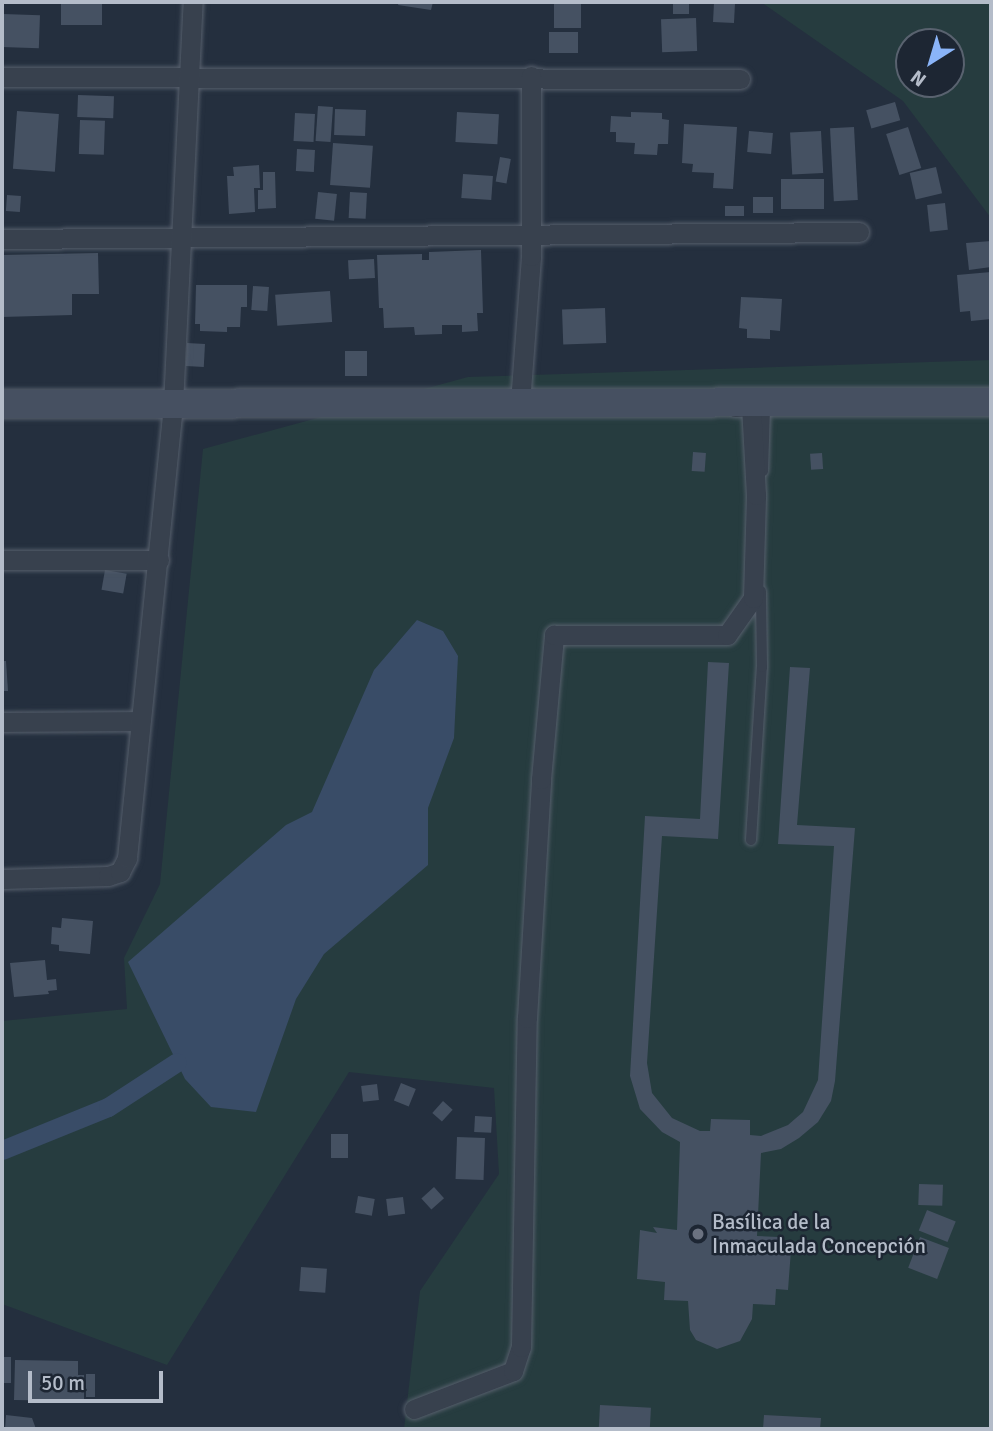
<!DOCTYPE html>
<html>
<head>
<meta charset="utf-8">
<style>
	body { margin:0 }
	#map { position:relative; width:993px; height:1431px; overflow:hidden; background:#242f3e; font-family:Signika,sans-serif }
	div>[style] { position:absolute }
	.green>* { inset:0; background:#263c3f }
	.water>* { inset:0; background:#394c67 }
	.canal>* { height:19px; margin:-9.5px; padding:0 9.5px; transform-origin:9.5px; border-radius:9.5px; background:#394c67 }
	.building>* { inset:0; background:#455162; transform-origin:0 0 }
	.roads { filter:drop-shadow(0 0 2px #565f6c) drop-shadow(0 0 2px #565f6c) }
	.lane>* { height:10px; margin:-5px; padding:0 5px; transform-origin:5px; border-radius:5px; background:#38414e }
	.street>* { height:19px; margin:-9.5px; padding:0 9.5px; transform-origin:9.5px; border-radius:9.5px; background:#38414e }
	.secondary>* { height:28px; margin:-14px; padding:0 14px; transform-origin:14px; border-radius:14px; background:#465061 }
	.dots>* { width:19px; height:19px; translate:-50% -50%; box-sizing:border-box; border:4px solid #1d2633; border-radius:50% }
	span { translate:-50% -50%; white-space:nowrap; text-align:center; line-height:1.15; -webkit-text-stroke:5px #1d2633; paint-order:stroke }
	.poi-label { font-size:21px; color:#b4bcc9 }
	.left { translate:0 -50%; text-align:left }
	.frame { position:absolute; inset:0; border:4px solid #b4bcc9; pointer-events:none }
	.north { position:absolute; left:895px; top:28px; width:70px; height:70px; box-sizing:border-box; background:#1d2633; border:2px solid #59626f; border-radius:50%; rotate:217deg; font-size:19px; font-weight:700; line-height:28px; text-align:center; color:#b4bcc9 }
	.north::after { content:''; display:block; margin:auto; width:24px; height:32px; background:#8ab4f8; clip-path:polygon(50% 0,100% 100%,50% 72%,0 100%) }
	.scale { position:absolute; left:28px; top:1371px; width:135px; height:32px; box-sizing:border-box; border:4px solid #b4bcc9; border-top:0; padding-left:9px; font-size:21px; line-height:24px; white-space:nowrap; color:#b4bcc9; -webkit-text-stroke:5px #1d2633; paint-order:stroke }
</style>
</head>
<body>
<div id="map">
	<div class="green">
		<div style="clip-path:polygon(evenodd,761px 2px,991px 2px,991px 218px,903px 101px,761px 2px,909px 42px,951px 42px,951px 84px,909px 84px,909px 42px)"></div>
		<div style="clip-path:polygon(991px 360px,991px 1429px,404px 1429px,420px 1291px,499px 1174px,494px 1088px,349px 1072px,167px 1365px,2px 1304px,2px 1021px,127px 1009px,124px 958px,160px 884px,203px 449px,468px 377px)"></div>
	</div>
	<div class="water">
		<div style="clip-path:polygon(417px 620px,443px 631px,458px 656px,454px 738px,428px 808px,428px 865px,324px 954px,296px 999px,256px 1112px,211px 1107px,185px 1079px,128px 962px,286px 825px,312px 812px,374px 670px)"></div>
	</div>
	<div class="canal">
		<div style="left:2px;top:1150px;width:114px;rotate:-22.1deg"></div>
		<div style="left:108px;top:1107px;width:82px;rotate:-33.1deg"></div>
	</div>
	<div class="building">
		<div style="left:61px;top:2px;width:41px;height:23px"></div>
		<div style="clip-path:polygon(399px 2px,433px 2px,431px 10px,398px 5px)"></div>
		<div style="left:554px;top:2px;width:27px;height:26px"></div>
		<div style="left:673px;top:2px;width:16px;height:12px"></div>
		<div style="left:714px;top:3px;width:21px;height:19px;rotate:3deg"></div>
		<div style="left:3px;top:14px;width:37px;height:33px;rotate:2deg"></div>
		<div style="left:696px;top:18px;width:33px;height:35px;rotate:88deg"></div>
		<div style="left:578px;top:32px;width:21px;height:29px;rotate:90deg"></div>
		<div style="left:78px;top:95px;width:36px;height:22px;rotate:2deg"></div>
		<div style="left:895px;top:102px;width:19px;height:30px;rotate:74deg"></div>
		<div style="left:318px;top:106px;width:15px;height:35px;rotate:4deg"></div>
		<div style="left:335px;top:109px;width:31px;height:26px;rotate:2deg"></div>
		<div style="left:17px;top:111px;width:42px;height:58px;rotate:4deg"></div>
		<div style="left:457px;top:112px;width:42px;height:30px;rotate:3deg"></div>
		<div style="clip-path:polygon(631px 112px,662px 113px,662px 119px,669px 120px,668px 144px,658px 144px,657px 155px,634px 154px,635px 143px,616px 142px,616px 132px,610px 132px,611px 116px,631px 117px)"></div>
		<div style="left:295px;top:113px;width:20px;height:28px;rotate:3deg"></div>
		<div style="left:80px;top:120px;width:25px;height:34px;rotate:2deg"></div>
		<div style="clip-path:polygon(684px 124px,737px 127px,733px 189px,713px 188px,714px 173px,692px 172px,693px 164px,682px 163px)"></div>
		<div style="left:854px;top:127px;width:73px;height:24px;rotate:87deg"></div>
		<div style="left:908px;top:127px;width:43px;height:23px;rotate:72deg"></div>
		<div style="left:749px;top:131px;width:24px;height:21px;rotate:5deg"></div>
		<div style="left:821px;top:131px;width:42px;height:31px;rotate:87deg"></div>
		<div style="left:333px;top:143px;width:40px;height:42px;rotate:4deg"></div>
		<div style="left:297px;top:149px;width:18px;height:22px;rotate:3deg"></div>
		<div style="left:500px;top:157px;width:11px;height:25px;rotate:10deg"></div>
		<div style="clip-path:polygon(259px 165px,260px 188px,254px 188px,255px 212px,229px 214px,227px 176px,234px 176px,233px 167px)"></div>
		<div style="left:936px;top:167px;width:27px;height:27px;rotate:77deg"></div>
		<div style="clip-path:polygon(263px 172px,275px 172px,276px 208px,258px 209px,258px 190px,263px 190px)"></div>
		<div style="left:463px;top:174px;width:30px;height:24px;rotate:4deg"></div>
		<div style="left:781px;top:179px;width:43px;height:30px"></div>
		<div style="left:318px;top:192px;width:19px;height:27px;rotate:6deg"></div>
		<div style="left:350px;top:192px;width:17px;height:26px;rotate:3deg"></div>
		<div style="left:7px;top:195px;width:14px;height:16px;rotate:4deg"></div>
		<div style="left:753px;top:197px;width:20px;height:16px"></div>
		<div style="left:945px;top:203px;width:27px;height:18px;rotate:84deg"></div>
		<div style="left:725px;top:206px;width:19px;height:10px"></div>
		<div style="clip-path:polygon(991px 241px,991px 267px,969px 270px,966px 243px)"></div>
		<div style="clip-path:polygon(481px 250px,483px 313px,477px 313px,478px 331px,462px 332px,462px 325px,442px 325px,442px 334px,415px 335px,414px 327px,384px 328px,383px 308px,379px 308px,377px 255px,422px 254px,422px 260px,429px 260px,429px 252px)"></div>
		<div style="clip-path:polygon(98px 253px,99px 294px,72px 294px,72px 315px,2px 317px,2px 255px)"></div>
		<div style="left:374px;top:259px;width:19px;height:26px;rotate:87deg"></div>
		<div style="clip-path:polygon(991px 272px,991px 319px,971px 321px,970px 311px,960px 312px,957px 275px)"></div>
		<div style="clip-path:polygon(196px 285px,247px 285px,247px 307px,241px 307px,240px 327px,227px 327px,227px 332px,200px 331px,200px 324px,195px 324px)"></div>
		<div style="left:253px;top:286px;width:16px;height:24px;rotate:4deg"></div>
		<div style="left:330px;top:291px;width:31px;height:55px;rotate:86deg"></div>
		<div style="clip-path:polygon(741px 297px,782px 299px,780px 331px,770px 330px,770px 339px,747px 338px,747px 329px,739px 328px)"></div>
		<div style="left:605px;top:308px;width:35px;height:43px;rotate:88deg"></div>
		<div style="left:187px;top:343px;width:18px;height:23px;rotate:3deg"></div>
		<div style="left:345px;top:351px;width:22px;height:25px"></div>
		<div style="left:693px;top:452px;width:13px;height:19px;rotate:4deg"></div>
		<div style="left:822px;top:453px;width:16px;height:12px;rotate:86deg"></div>
		<div style="left:105px;top:570px;width:22px;height:20px;rotate:10deg"></div>
		<div style="clip-path:polygon(2px 661px,6px 661px,8px 691px,2px 691px)"></div>
		<div style="clip-path:polygon(708px 662px,729px 663px,718px 839px,662px 836px,647px 1063px,652px 1093px,672px 1118px,700px 1131px,710px 1131px,711px 1119px,750px 1120px,750px 1135px,761px 1136px,788px 1125px,803px 1112px,818px 1080px,834px 846px,778px 844px,790px 667px,810px 668px,797px 825px,855px 828px,835px 1081px,831px 1101px,818px 1122px,799px 1138px,781px 1149px,761px 1153px,757px 1236px,778px 1237px,778px 1249px,791px 1250px,788px 1290px,776px 1289px,775px 1305px,753px 1304px,752px 1319px,740px 1341px,717px 1349px,696px 1340px,690px 1330px,688px 1301px,664px 1300px,665px 1282px,637px 1279px,640px 1230px,657px 1233px,653px 1227px,677px 1230px,680px 1142px,662px 1132px,640px 1109px,630px 1076px,645px 816px,700px 819px)"></div>
		<div style="clip-path:polygon(62px 918px,93px 921px,90px 954px,59px 951px,59px 945px,51px 944px,52px 927px,61px 928px)"></div>
		<div style="clip-path:polygon(45px 960px,47px 980px,56px 979px,57px 990px,48px 991px,49px 994px,14px 997px,10px 963px)"></div>
		<div style="left:401px;top:1083px;width:16px;height:19px;rotate:22deg"></div>
		<div style="left:377px;top:1084px;width:16px;height:16px;rotate:83deg"></div>
		<div style="left:443px;top:1101px;width:13px;height:16px;rotate:42deg"></div>
		<div style="left:475px;top:1116px;width:17px;height:16px;rotate:3deg"></div>
		<div style="left:331px;top:1134px;width:17px;height:24px"></div>
		<div style="left:457px;top:1137px;width:28px;height:42px;rotate:2deg"></div>
		<div style="left:919px;top:1184px;width:24px;height:21px;rotate:2deg"></div>
		<div style="left:434px;top:1187px;width:15px;height:17px;rotate:48deg"></div>
		<div style="left:358px;top:1196px;width:17px;height:17px;rotate:10deg"></div>
		<div style="left:403px;top:1197px;width:17px;height:17px;rotate:83deg"></div>
		<div style="left:927px;top:1210px;width:31px;height:22px;rotate:22deg"></div>
		<div style="left:920px;top:1237px;width:31px;height:33px;rotate:21deg"></div>
		<div style="left:301px;top:1267px;width:26px;height:24px;rotate:4deg"></div>
		<div style="left:2px;top:1357px;width:9px;height:26px"></div>
		<div style="clip-path:polygon(15px 1360px,78px 1361px,78px 1375px,84px 1375px,84px 1401px,14px 1400px)"></div>
		<div style="left:86px;top:1374px;width:9px;height:23px"></div>
		<div style="left:600px;top:1405px;width:51px;height:24px;rotate:3deg"></div>
		<div style="clip-path:polygon(6px 1415px,32px 1418px,36px 1429px,5px 1429px)"></div>
		<div style="clip-path:polygon(764px 1415px,821px 1418px,820px 1429px,763px 1429px)"></div>
	</div>
	<div class="roads">
		<div class="lane">
			<div style="left:763px;top:471px;width:65px;rotate:-88.2deg"></div>
			<div style="left:751px;top:840px;width:173px;rotate:-86.4deg"></div>
			<div style="left:762px;top:667px;width:76px;rotate:-90.8deg"></div>
		</div>
		<div class="street">
			<div style="left:2px;top:77px;width:738px;rotate:0.16deg"></div>
			<div style="left:2px;top:239px;width:857px;rotate:-0.47deg"></div>
			<div style="left:520px;top:403px;width:147px;rotate:-85.7deg"></div>
			<div style="left:531px;top:256px;width:180px;rotate:-90deg"></div>
			<div style="left:2px;top:560px;width:157px"></div>
			<div style="left:2px;top:722px;width:138px;rotate:-0.4deg"></div>
			<div style="left:2px;top:879px;width:106px;rotate:-1.6deg"></div>
			<div style="left:108px;top:876px;width:13px;rotate:-18deg"></div>
			<div style="left:120px;top:872px;width:16px;rotate:-63deg"></div>
			<div style="left:127px;top:858px;width:456px;rotate:-84.2deg"></div>
			<div style="left:173px;top:404px;width:402px;rotate:-87.2deg"></div>
			<div style="left:414px;top:1409px;width:106px;rotate:-21deg"></div>
			<div style="left:513px;top:1371px;width:25px;rotate:-72deg"></div>
			<div style="left:521px;top:1347px;width:329px;rotate:-89deg"></div>
			<div style="left:527px;top:1018px;width:239px;rotate:-86.6deg"></div>
			<div style="left:541px;top:779px;width:145px;rotate:-84.8deg"></div>
			<div style="left:554px;top:635px;width:173px"></div>
			<div style="left:727px;top:635px;width:45px;rotate:-54.9deg"></div>
			<div style="left:753px;top:598px;width:103px;rotate:-88.3deg"></div>
			<div style="left:756px;top:495px;width:89px;rotate:-93.2deg"></div>
			<div style="left:751px;top:406px;width:16px;rotate:176deg"></div>
		</div>
		<div class="secondary">
			<div style="left:2px;top:404px;width:989px;rotate:-0.12deg"></div>
		</div>
	</div>
	<div class="dots">
		<div style="left:698px;top:1234px;background:#6b7280"></div>
	</div>
	<div class="poi-label">
		<span class="left" style="left:712px;top:1234px">Basílica de la<br>Inmaculada Concepción</span>
	</div>
	<div class="frame"></div>
	<div class="north">N</div>
	<div class="scale">50 m</div>
</div>
</body>
</html>
